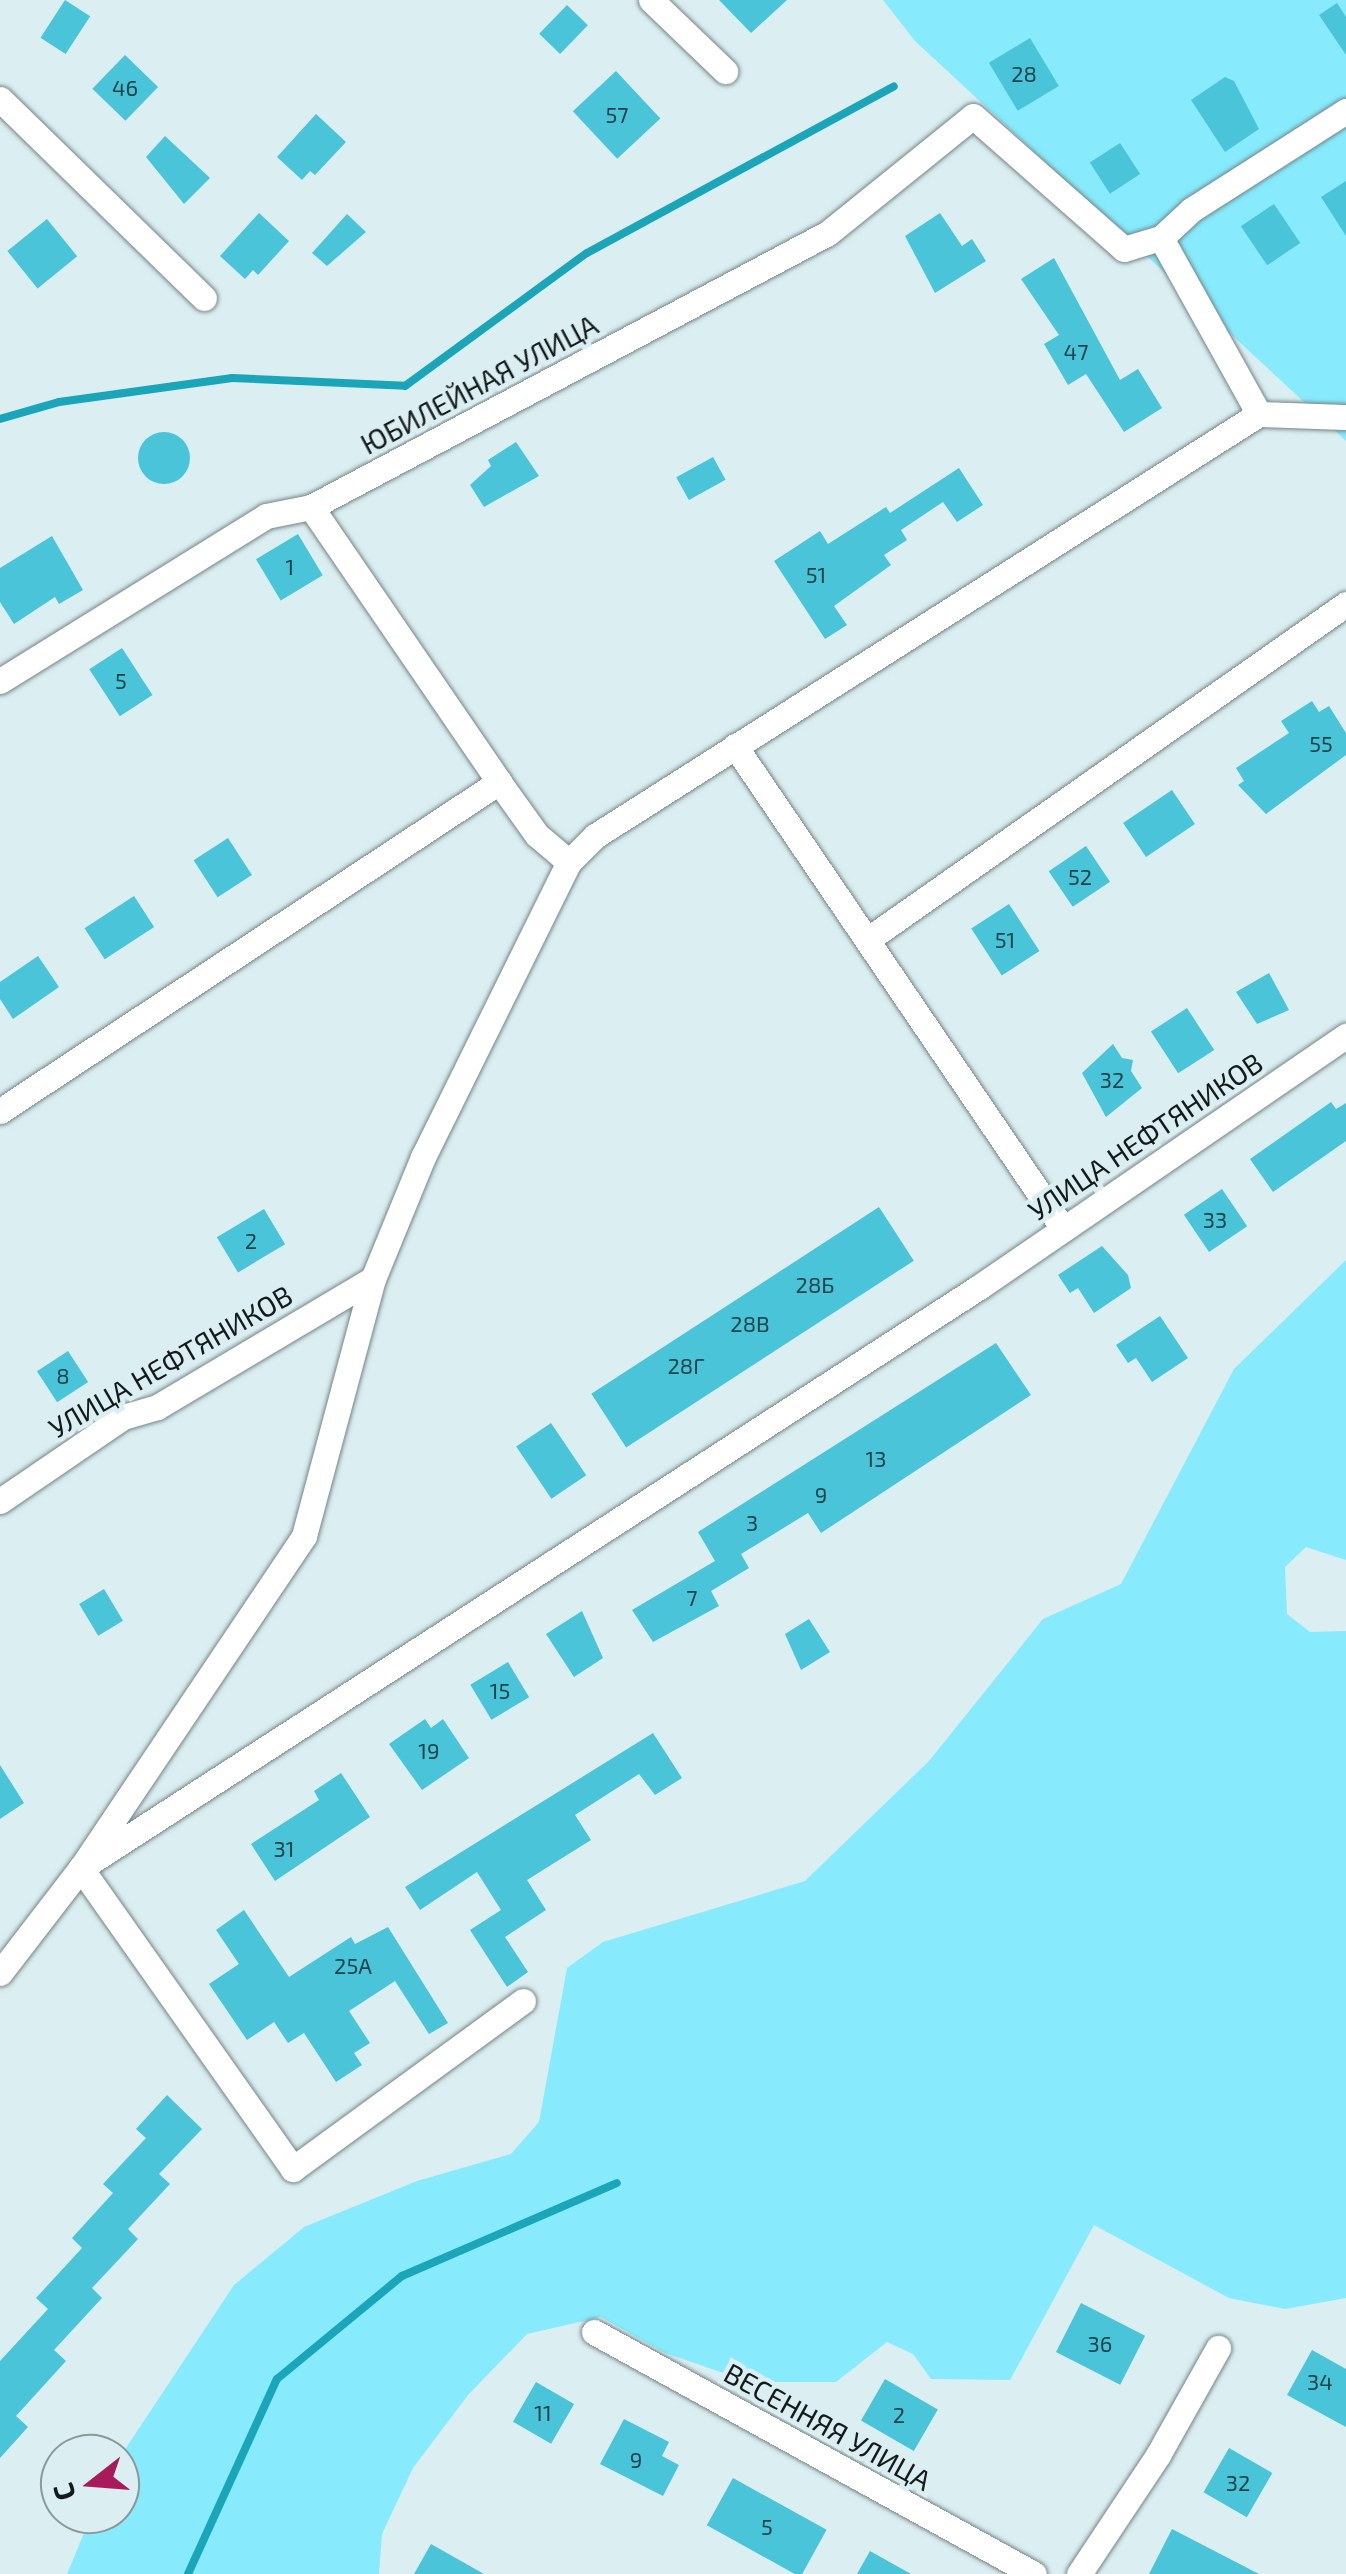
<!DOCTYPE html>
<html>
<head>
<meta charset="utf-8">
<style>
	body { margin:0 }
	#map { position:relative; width:1346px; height:2574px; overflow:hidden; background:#dbeef1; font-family:"Exo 2",sans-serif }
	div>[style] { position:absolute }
	.green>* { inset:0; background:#87ebfd }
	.stream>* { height:8px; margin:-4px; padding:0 4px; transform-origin:4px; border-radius:4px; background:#1ba5b9 }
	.building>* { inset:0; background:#4ac4d9; transform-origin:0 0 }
	.round { border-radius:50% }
	.roads { filter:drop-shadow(0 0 2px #748588) drop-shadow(0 0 2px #748588) }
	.minor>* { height:25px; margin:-12.5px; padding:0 12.5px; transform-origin:12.5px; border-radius:12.5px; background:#fff }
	span { translate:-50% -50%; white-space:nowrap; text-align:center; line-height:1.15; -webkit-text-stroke:9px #dbeef1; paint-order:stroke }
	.number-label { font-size:22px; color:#21444a }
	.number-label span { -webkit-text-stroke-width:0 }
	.street-label { font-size:28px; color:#131a1b }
	.north { position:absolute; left:40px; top:2434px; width:100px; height:100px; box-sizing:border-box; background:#dbeef1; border:2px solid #8b999b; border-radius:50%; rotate:253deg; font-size:28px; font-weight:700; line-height:40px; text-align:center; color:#131a1b }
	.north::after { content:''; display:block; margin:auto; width:35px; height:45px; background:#a81a5a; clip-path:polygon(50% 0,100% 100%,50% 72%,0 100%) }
</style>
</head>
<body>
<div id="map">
	<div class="green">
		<div style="clip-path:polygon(883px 0,1346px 0,1346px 441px,915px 41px)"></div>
		<div style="clip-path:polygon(1346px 1260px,1346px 1560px,1306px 1547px,1285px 1567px,1287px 1614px,1310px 1632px,1346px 1631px,1346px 2298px,1285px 2309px,1229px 2298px,1094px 2225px,1010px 2380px,931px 2379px,913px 2354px,887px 2342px,836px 2382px,750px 2382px,665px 2353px,601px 2317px,527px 2334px,468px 2395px,413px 2468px,382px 2534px,379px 2574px,67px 2574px,92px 2514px,120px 2514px,120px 2457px,234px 2285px,304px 2227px,417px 2181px,511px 2154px,539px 2122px,567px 1968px,603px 1942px,805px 1881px,929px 1761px,1043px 1619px,1121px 1584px,1234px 1369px)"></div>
	</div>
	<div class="stream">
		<div style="left:0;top:419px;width:61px;rotate:-16.1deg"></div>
		<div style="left:59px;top:402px;width:175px;rotate:-7.9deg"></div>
		<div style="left:232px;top:378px;width:173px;rotate:2.6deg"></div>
		<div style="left:405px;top:386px;width:225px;rotate:-36.2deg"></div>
		<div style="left:587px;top:253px;width:349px;rotate:-28.5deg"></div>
		<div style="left:188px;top:2574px;width:214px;rotate:-65.5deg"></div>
		<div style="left:277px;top:2379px;width:162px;rotate:-39.5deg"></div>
		<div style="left:402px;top:2276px;width:234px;rotate:-23.4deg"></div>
	</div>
	<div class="building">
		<div style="left:65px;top:0;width:30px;height:45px;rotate:33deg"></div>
		<div style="clip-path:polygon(719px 0,787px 0,751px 33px)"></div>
		<div style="clip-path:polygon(1337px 3px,1346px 17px,1346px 55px,1319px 15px)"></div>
		<div style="left:567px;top:5px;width:29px;height:40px;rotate:44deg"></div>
		<div style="left:1030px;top:38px;width:56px;height:48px;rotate:59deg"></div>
		<div style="left:125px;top:55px;width:46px;height:47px;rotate:44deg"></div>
		<div style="left:616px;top:71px;width:65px;height:59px;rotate:47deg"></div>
		<div style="clip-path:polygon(1225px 77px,1234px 81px,1259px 129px,1225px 152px,1191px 100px)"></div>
		<div style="clip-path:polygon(316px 114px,346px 142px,315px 175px,310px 171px,302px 180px,277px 157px)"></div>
		<div style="clip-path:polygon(165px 136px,210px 178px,184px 204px,146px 157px)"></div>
		<div style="left:1120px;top:143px;width:37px;height:36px;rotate:57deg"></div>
		<div style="clip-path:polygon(1346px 181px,1346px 236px,1321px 197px)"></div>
		<div style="left:1274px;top:204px;width:47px;height:40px;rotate:56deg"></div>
		<div style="clip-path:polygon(259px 213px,289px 241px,258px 275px,253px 270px,245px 279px,220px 256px)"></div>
		<div style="clip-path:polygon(940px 213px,962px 246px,972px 239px,986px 261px,935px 293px,905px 236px)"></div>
		<div style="clip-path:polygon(347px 214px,366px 232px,327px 266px,312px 253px)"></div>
		<div style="left:47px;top:219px;width:48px;height:51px;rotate:51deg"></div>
		<div style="clip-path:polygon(1054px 258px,1120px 380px,1138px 369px,1162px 408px,1124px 432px,1086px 374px,1068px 385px,1044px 344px,1059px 335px,1021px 279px)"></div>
		<div class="round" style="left:138px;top:432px;width:52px;height:52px"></div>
		<div style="clip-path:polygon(516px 442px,539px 476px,484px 507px,470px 485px,491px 466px,488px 460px)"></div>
		<div style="left:713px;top:457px;width:26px;height:42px;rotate:61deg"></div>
		<div style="clip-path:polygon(959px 468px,983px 505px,957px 522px,943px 502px,901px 530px,907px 540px,884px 555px,891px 565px,834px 606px,847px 625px,825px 639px,774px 561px,820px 531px,828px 544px,886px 507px,890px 513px)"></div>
		<div style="left:298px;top:534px;width:48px;height:49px;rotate:59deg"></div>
		<div style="clip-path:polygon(52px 536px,83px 590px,59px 604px,55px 597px,14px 624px,0 602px,0 568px)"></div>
		<div style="left:122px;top:648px;width:56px;height:39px;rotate:57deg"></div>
		<div style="clip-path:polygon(1312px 701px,1319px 712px,1329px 706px,1346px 733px,1346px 755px,1266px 814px,1238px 785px,1244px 781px,1236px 768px,1289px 733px,1281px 721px)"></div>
		<div style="left:1172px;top:790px;width:41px;height:59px;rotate:56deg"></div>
		<div style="left:228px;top:838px;width:44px;height:41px;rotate:57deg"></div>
		<div style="left:1086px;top:846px;width:43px;height:45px;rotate:56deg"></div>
		<div style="left:134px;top:896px;width:37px;height:59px;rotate:57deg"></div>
		<div style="left:1009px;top:904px;width:56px;height:45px;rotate:57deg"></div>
		<div style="clip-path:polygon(38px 956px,59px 987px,13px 1019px,0 999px,0 982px)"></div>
		<div style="clip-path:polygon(1269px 973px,1289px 1010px,1257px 1024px,1236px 992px)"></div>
		<div style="left:1187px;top:1008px;width:50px;height:43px;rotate:57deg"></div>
		<div style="clip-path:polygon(1113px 1044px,1122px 1058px,1133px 1060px,1131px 1071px,1142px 1088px,1106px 1117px,1082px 1073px)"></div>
		<div style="clip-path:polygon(1331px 1102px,1336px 1109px,1346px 1103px,1346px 1141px,1273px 1192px,1250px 1159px)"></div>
		<div style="left:1222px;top:1189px;width:45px;height:46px;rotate:56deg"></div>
		<div style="left:879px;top:1207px;width:64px;height:343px;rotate:57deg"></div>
		<div style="left:264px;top:1209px;width:41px;height:55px;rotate:59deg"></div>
		<div style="clip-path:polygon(1102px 1246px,1128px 1275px,1131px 1288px,1094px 1313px,1078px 1288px,1070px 1293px,1058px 1275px)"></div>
		<div style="clip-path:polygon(1160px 1316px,1188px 1358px,1152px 1382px,1136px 1358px,1128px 1363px,1116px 1345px)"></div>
		<div style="clip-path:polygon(996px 1343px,1031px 1395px,821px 1533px,808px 1513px,741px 1554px,749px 1568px,711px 1591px,719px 1606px,653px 1642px,632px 1610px,715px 1561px,698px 1532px)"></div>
		<div style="left:68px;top:1351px;width:37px;height:37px;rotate:57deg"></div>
		<div style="left:551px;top:1423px;width:63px;height:42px;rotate:56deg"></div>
		<div style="left:104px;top:1589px;width:37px;height:29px;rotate:59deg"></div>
		<div style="clip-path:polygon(582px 1611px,603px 1658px,574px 1677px,546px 1634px)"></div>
		<div style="clip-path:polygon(809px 1619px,830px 1652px,801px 1670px,785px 1634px)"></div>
		<div style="left:508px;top:1662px;width:41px;height:44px;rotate:59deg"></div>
		<div style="clip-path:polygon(425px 1719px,431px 1728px,443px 1719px,469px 1758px,422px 1790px,389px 1744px)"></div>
		<div style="clip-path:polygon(653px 1733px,682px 1778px,655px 1795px,639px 1774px,575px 1815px,591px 1840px,527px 1880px,546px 1910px,505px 1937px,528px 1972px,507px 1987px,470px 1930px,501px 1910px,477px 1872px,420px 1910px,405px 1887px)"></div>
		<div style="clip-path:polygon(0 1765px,24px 1803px,0 1819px)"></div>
		<div style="clip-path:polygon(341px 1773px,370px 1817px,275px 1881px,251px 1844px,319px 1800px,314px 1791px)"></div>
		<div style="clip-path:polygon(244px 1910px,289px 1977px,351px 1937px,355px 1944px,388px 1927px,448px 2023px,429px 2034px,395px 1981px,349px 2011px,370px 2043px,354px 2053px,362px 2065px,336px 2082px,304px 2033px,288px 2043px,274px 2022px,247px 2040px,209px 1984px,239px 1964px,216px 1930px)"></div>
		<div style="clip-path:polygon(167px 2095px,202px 2129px,159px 2174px,170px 2184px,128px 2229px,138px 2239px,92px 2288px,102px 2298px,54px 2350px,66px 2361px,16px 2416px,28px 2427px,0 2458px,0 2361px,48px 2309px,36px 2298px,82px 2248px,72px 2238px,113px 2193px,103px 2184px,146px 2138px,136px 2129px)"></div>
		<div style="left:1081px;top:2303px;width:72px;height:55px;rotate:27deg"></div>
		<div style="clip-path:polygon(1312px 2350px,1346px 2369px,1346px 2427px,1287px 2395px)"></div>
		<div style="left:885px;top:2379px;width:61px;height:48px;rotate:30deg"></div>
		<div style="left:536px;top:2382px;width:44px;height:46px;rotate:30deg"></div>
		<div style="clip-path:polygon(624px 2419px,669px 2442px,662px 2456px,679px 2465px,663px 2496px,600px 2464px)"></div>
		<div style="left:1229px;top:2448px;width:50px;height:51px;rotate:30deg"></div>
		<div style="left:733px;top:2478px;width:107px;height:54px;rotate:29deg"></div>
		<div style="clip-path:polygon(1172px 2529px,1259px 2574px,1149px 2574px)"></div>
		<div style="clip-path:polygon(431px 2544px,484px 2574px,414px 2574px)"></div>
		<div style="clip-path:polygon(870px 2551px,911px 2574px,857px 2574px)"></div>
	</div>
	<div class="roads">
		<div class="minor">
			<div style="left:651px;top:0;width:103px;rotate:43.8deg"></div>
			<div style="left:0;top:99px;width:285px;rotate:44.3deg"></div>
			<div style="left:1161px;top:238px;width:201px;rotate:60.9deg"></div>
			<div style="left:1259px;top:414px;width:87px;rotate:2deg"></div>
			<div style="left:311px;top:507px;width:333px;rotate:55.6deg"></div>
			<div style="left:499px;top:782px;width:65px;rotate:54.4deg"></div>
			<div style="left:537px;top:835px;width:42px;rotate:40.2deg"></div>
			<div style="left:569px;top:862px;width:37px;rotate:-45deg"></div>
			<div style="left:595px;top:836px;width:787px;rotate:-32.44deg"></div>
			<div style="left:0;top:681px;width:313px;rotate:-31.8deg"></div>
			<div style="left:266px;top:516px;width:46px;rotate:-11.3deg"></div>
			<div style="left:311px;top:507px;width:585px;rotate:-27.92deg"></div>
			<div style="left:828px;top:233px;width:186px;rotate:-38.9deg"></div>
			<div style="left:973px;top:116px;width:201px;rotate:41.4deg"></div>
			<div style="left:1124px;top:249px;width:39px;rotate:-17deg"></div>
			<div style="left:1161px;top:238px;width:41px;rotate:-43deg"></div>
			<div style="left:1191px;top:210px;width:184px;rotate:-32.6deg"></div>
			<div style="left:735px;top:746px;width:582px;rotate:55.79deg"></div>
			<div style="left:867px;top:940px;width:585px;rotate:-35.05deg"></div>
			<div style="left:0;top:1111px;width:598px;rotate:-33.4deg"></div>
			<div style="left:0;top:1501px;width:149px;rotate:-34.3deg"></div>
			<div style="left:123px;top:1417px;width:35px;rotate:-16deg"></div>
			<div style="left:157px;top:1407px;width:251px;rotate:-30.7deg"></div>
			<div style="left:0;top:1973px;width:133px;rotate:-52.4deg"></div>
			<div style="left:81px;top:1868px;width:400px;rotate:-56.1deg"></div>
			<div style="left:304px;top:1536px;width:266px;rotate:-75deg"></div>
			<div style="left:373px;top:1279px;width:132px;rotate:-67.7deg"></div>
			<div style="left:423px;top:1157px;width:329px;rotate:-63.7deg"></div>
			<div style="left:523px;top:2001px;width:285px;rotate:143.9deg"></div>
			<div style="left:293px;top:2169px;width:368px;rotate:-125.2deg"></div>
			<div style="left:81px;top:1868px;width:1070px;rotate:-32.9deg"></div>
			<div style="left:979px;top:1287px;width:445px;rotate:-34.4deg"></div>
			<div style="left:594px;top:2332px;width:502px;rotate:28.81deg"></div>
			<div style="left:1079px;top:2574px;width:143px;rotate:-56.4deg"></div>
			<div style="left:1158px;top:2455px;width:123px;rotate:-60.7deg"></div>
		</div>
	</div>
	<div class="number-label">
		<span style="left:1024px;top:74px">28</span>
		<span style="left:125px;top:88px">46</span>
		<span style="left:617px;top:115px">57</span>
		<span style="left:1076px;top:352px">47</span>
		<span style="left:290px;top:567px">1</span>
		<span style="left:816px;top:575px">51</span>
		<span style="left:121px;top:681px">5</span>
		<span style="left:1321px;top:744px">55</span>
		<span style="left:1080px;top:877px">52</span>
		<span style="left:1005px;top:940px">51</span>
		<span style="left:1112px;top:1080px">32</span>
		<span style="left:1215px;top:1220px">33</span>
		<span style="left:251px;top:1241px">2</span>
		<span style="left:815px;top:1285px">28Б</span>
		<span style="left:750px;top:1324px">28В</span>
		<span style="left:686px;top:1366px">28Г</span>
		<span style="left:63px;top:1376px">8</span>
		<span style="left:876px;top:1459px">13</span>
		<span style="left:821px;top:1495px">9</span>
		<span style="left:752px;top:1523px">3</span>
		<span style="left:692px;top:1598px">7</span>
		<span style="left:500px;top:1691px">15</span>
		<span style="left:429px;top:1751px">19</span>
		<span style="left:284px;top:1849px">31</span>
		<span style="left:353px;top:1966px">25А</span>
		<span style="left:1100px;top:2344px">36</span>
		<span style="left:1320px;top:2382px">34</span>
		<span style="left:543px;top:2413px">11</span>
		<span style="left:899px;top:2415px">2</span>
		<span style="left:636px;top:2460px">9</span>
		<span style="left:1238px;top:2483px">32</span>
		<span style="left:767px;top:2527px">5</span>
	</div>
	<div class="street-label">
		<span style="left:479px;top:384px;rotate:-28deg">ЮБИЛЕЙНАЯ УЛИЦА</span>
		<span style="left:1145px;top:1136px;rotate:-34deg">УЛИЦА НЕФТЯНИКОВ</span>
		<span style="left:170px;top:1361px;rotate:-30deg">УЛИЦА НЕФТЯНИКОВ</span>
		<span style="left:828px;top:2426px;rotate:29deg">ВЕСЕННЯЯ УЛИЦА</span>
	</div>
	<div class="north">С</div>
</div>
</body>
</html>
